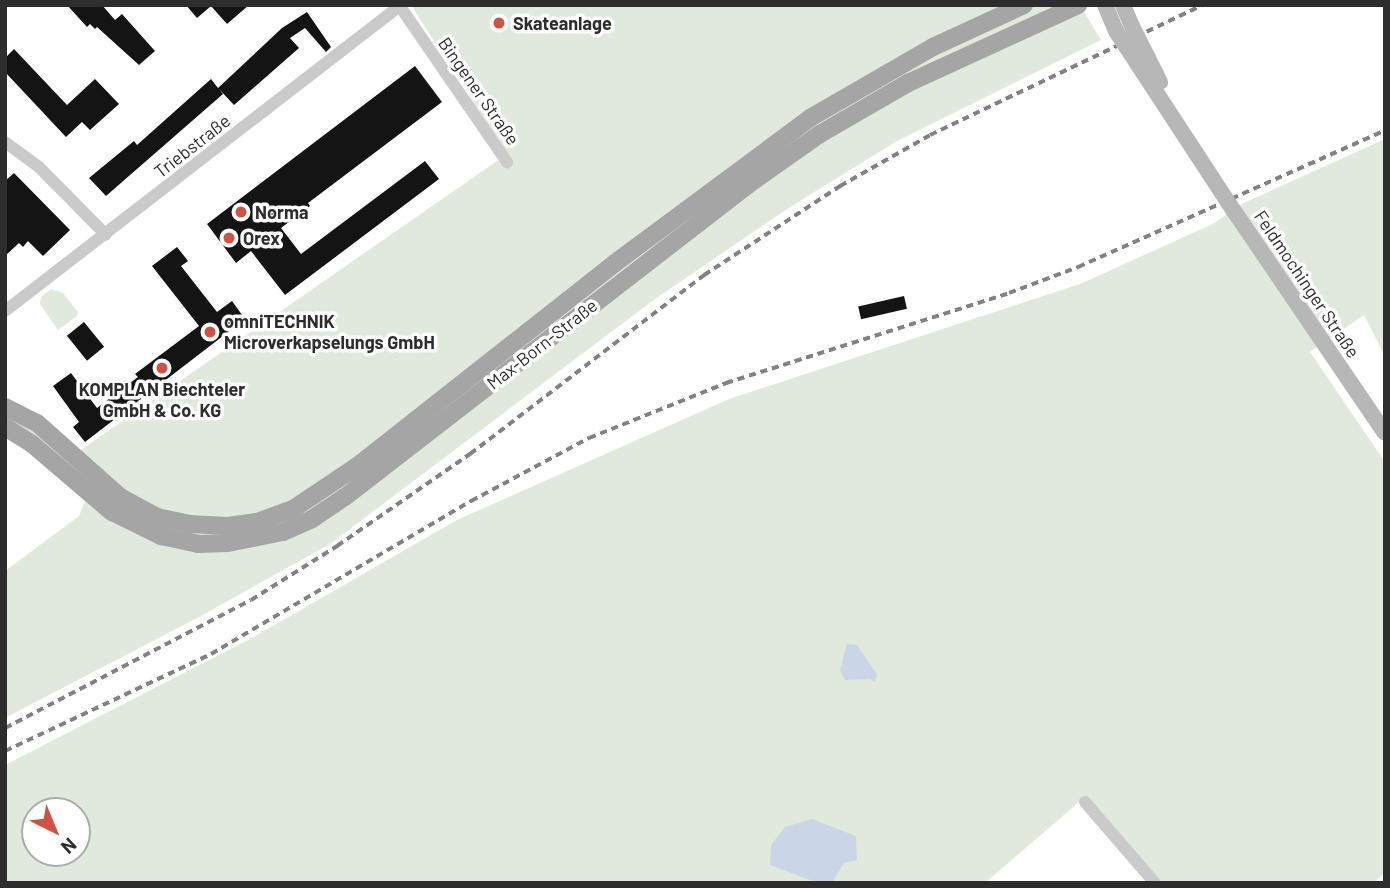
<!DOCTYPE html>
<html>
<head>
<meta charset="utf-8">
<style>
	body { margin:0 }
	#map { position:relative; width:1390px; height:888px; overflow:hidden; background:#fff; font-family:Barlow,sans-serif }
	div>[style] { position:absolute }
	.green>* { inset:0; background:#e0e9dc }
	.water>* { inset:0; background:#cad6e7 }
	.building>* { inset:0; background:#141414; transform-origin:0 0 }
	.street>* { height:12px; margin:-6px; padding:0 6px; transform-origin:6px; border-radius:6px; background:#cacaca }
	.secondary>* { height:16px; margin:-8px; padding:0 8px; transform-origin:8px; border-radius:8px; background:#b7b7b7 }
	.primary>* { height:18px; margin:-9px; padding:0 9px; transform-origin:9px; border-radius:9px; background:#a5a5a5 }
	.rail>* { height:3.5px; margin-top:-1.75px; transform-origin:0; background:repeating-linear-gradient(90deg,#828282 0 7px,transparent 0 12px) }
	.secondary-bridge>* { height:16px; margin:-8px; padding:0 8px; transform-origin:8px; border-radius:8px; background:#b7b7b7 }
	.dots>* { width:19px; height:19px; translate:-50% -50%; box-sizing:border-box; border:4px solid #fff; border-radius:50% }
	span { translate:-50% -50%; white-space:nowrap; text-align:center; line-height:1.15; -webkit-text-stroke:7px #fff; paint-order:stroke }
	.poi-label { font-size:18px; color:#2d2d2d; font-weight:700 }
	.left { translate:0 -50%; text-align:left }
	.street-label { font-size:18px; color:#2d2d2d }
	.frame { position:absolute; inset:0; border:7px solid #2d2d2d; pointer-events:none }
	.north { position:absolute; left:21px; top:797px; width:70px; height:70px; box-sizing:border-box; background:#fff; border:2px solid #ababab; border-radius:50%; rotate:137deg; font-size:19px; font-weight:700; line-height:28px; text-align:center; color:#2d2d2d }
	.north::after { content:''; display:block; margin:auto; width:24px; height:32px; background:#d05242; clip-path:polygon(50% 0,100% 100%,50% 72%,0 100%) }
</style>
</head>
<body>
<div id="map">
	<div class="green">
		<div style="clip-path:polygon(411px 5px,1080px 5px,1101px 40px,897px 141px,787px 209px,655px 299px,330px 544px,199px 617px,5px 718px,5px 571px,79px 516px,91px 487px,5px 419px,5px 411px,78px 452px,507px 154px)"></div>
		<div style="clip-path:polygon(evenodd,1385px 139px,1385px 356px,1364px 315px,1310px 352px,1385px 462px,1385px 873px,1373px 883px,1160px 883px,1086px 796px,985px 883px,5px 883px,5px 765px,250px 639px,457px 520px,729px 399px,1080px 284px,1215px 223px,1237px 206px,1385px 139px,35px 811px,77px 811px,77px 853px,35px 853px,35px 811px)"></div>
		<div style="clip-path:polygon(51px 289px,63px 293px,78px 312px,77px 316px,58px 330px,40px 304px,41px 297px)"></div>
	</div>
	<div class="water">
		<div style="clip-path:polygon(847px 644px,857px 645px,877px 674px,875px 682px,870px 679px,845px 680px,840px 670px)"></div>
		<div style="clip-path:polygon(812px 819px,856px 836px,857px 860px,844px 863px,832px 883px,818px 883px,770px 865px,771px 845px,785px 827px)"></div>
	</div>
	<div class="building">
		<div style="clip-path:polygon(67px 5px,102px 5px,115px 20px,122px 14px,155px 51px,139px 65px,97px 27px,95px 29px,90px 24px,87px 27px)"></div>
		<div style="clip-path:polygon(186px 5px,249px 5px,227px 24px,211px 6px,197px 18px)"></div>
		<div style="clip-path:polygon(307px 12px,331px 47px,326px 52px,305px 28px,290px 38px,299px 48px,234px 105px,219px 89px,223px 94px,106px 196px,89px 178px,134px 141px,137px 145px,211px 79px,218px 88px,282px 28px)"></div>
		<div style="clip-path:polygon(14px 49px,67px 105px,95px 79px,119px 104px,90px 130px,82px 122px,66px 137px,5px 72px,5px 58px)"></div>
		<div style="clip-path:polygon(415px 66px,442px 102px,308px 203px,310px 206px,281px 228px,301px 254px,425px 161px,439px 179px,285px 295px,251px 251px,236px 263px,207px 224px)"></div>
		<div style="clip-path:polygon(14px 173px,70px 230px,43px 256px,28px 241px,23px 247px,19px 243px,5px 256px,5px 181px)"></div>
		<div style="clip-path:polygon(177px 247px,188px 261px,181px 266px,217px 312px,232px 301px,245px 319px,85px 442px,73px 427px,79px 422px,53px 386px,71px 373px,97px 408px,138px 377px,135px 374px,199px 326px,152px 266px)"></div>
		<div style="left:904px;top:296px;width:13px;height:47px;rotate:77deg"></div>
		<div style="left:84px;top:322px;width:32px;height:22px;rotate:51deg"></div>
	</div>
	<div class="street">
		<div style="left:399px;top:5px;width:191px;rotate:55.5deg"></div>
		<div style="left:5px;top:142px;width:42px;rotate:36.3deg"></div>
		<div style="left:39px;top:167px;width:95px;rotate:45.4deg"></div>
		<div style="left:5px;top:311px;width:498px;rotate:-37.7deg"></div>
		<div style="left:1085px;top:802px;width:107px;rotate:49.2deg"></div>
	</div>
	<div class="secondary">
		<div style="left:1105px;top:5px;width:28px;rotate:67deg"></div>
		<div style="left:1123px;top:5px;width:21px;rotate:67deg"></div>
		<div style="left:1234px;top:211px;width:268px;rotate:55.8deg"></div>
	</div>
	<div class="primary">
		<div style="left:5px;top:407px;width:36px;rotate:27deg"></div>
		<div style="left:37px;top:423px;width:111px;rotate:41.7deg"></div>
		<div style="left:120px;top:497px;width:42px;rotate:28.4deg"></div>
		<div style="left:157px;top:517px;width:33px;rotate:12deg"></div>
		<div style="left:189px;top:524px;width:39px;rotate:3deg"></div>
		<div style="left:228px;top:526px;width:29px;rotate:-8deg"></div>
		<div style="left:257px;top:522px;width:38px;rotate:-20deg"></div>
		<div style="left:293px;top:509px;width:76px;rotate:-33.7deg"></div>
		<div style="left:356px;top:467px;width:330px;rotate:-38.2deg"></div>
		<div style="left:615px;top:263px;width:243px;rotate:-36.6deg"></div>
		<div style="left:810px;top:118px;width:142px;rotate:-30deg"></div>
		<div style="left:933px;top:47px;width:100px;rotate:-24.8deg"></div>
		<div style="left:5px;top:427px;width:32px;rotate:32deg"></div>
		<div style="left:32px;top:444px;width:105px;rotate:40.4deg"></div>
		<div style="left:112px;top:512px;width:55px;rotate:26.1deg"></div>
		<div style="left:161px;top:536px;width:38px;rotate:12deg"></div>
		<div style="left:198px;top:544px;width:30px;rotate:-2deg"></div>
		<div style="left:228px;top:543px;width:56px;rotate:-11.3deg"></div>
		<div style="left:283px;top:532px;width:32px;rotate:-24deg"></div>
		<div style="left:312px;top:519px;width:40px;rotate:-34deg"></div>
		<div style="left:345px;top:497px;width:511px;rotate:-37.77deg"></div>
		<div style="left:749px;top:184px;width:87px;rotate:-35.2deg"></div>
		<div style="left:820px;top:134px;width:102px;rotate:-30.1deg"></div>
		<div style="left:908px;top:83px;width:187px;rotate:-24.6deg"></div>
	</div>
	<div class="rail">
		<div style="left:5px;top:728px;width:277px;rotate:-27.5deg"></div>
		<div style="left:251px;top:600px;width:102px;rotate:-32.1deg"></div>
		<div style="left:337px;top:546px;width:162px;rotate:-34.7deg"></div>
		<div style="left:470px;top:454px;width:295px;rotate:-37.4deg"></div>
		<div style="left:704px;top:275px;width:163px;rotate:-33.2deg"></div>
		<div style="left:840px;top:186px;width:103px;rotate:-29.5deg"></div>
		<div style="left:930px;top:135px;width:301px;rotate:-25.5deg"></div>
		<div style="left:5px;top:751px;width:228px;rotate:-25.2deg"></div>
		<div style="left:211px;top:654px;width:302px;rotate:-30.5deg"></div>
		<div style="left:471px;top:501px;width:134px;rotate:-28.1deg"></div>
		<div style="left:589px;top:438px;width:148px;rotate:-21.9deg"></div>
		<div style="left:726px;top:383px;width:297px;rotate:-17.6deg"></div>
		<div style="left:1009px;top:293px;width:74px;rotate:-20.6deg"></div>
		<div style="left:1078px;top:267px;width:336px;rotate:-24deg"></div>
	</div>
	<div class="secondary-bridge">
		<div style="left:1131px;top:24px;width:65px;rotate:63.4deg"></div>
		<div style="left:1116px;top:31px;width:215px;rotate:56.8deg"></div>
	</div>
	<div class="dots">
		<div style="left:499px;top:23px;background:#d05242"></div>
		<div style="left:241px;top:212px;background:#d05242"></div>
		<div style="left:229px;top:238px;background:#d05242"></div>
		<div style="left:210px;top:332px;background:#d05242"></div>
		<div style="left:162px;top:368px;background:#d05242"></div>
	</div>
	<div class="poi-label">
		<span class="left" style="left:513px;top:23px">Skateanlage</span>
		<span class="left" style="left:255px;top:212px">Norma</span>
		<span class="left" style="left:243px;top:238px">Orex</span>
		<span class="left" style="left:224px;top:332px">omniTECHNIK<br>Microverkapselungs GmbH</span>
		<span style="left:162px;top:400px">KOMPLAN Biechteler<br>GmbH &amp; Co. KG</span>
	</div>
	<div class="street-label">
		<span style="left:479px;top:91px;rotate:55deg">Bingener Straße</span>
		<span style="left:192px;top:146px;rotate:-38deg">Triebstraße</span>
		<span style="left:1307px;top:284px;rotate:56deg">Feldmochinger Straße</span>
		<span style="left:542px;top:344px;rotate:-38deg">Max-Born-Straße</span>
	</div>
	<div class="frame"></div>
	<div class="north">N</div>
</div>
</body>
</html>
